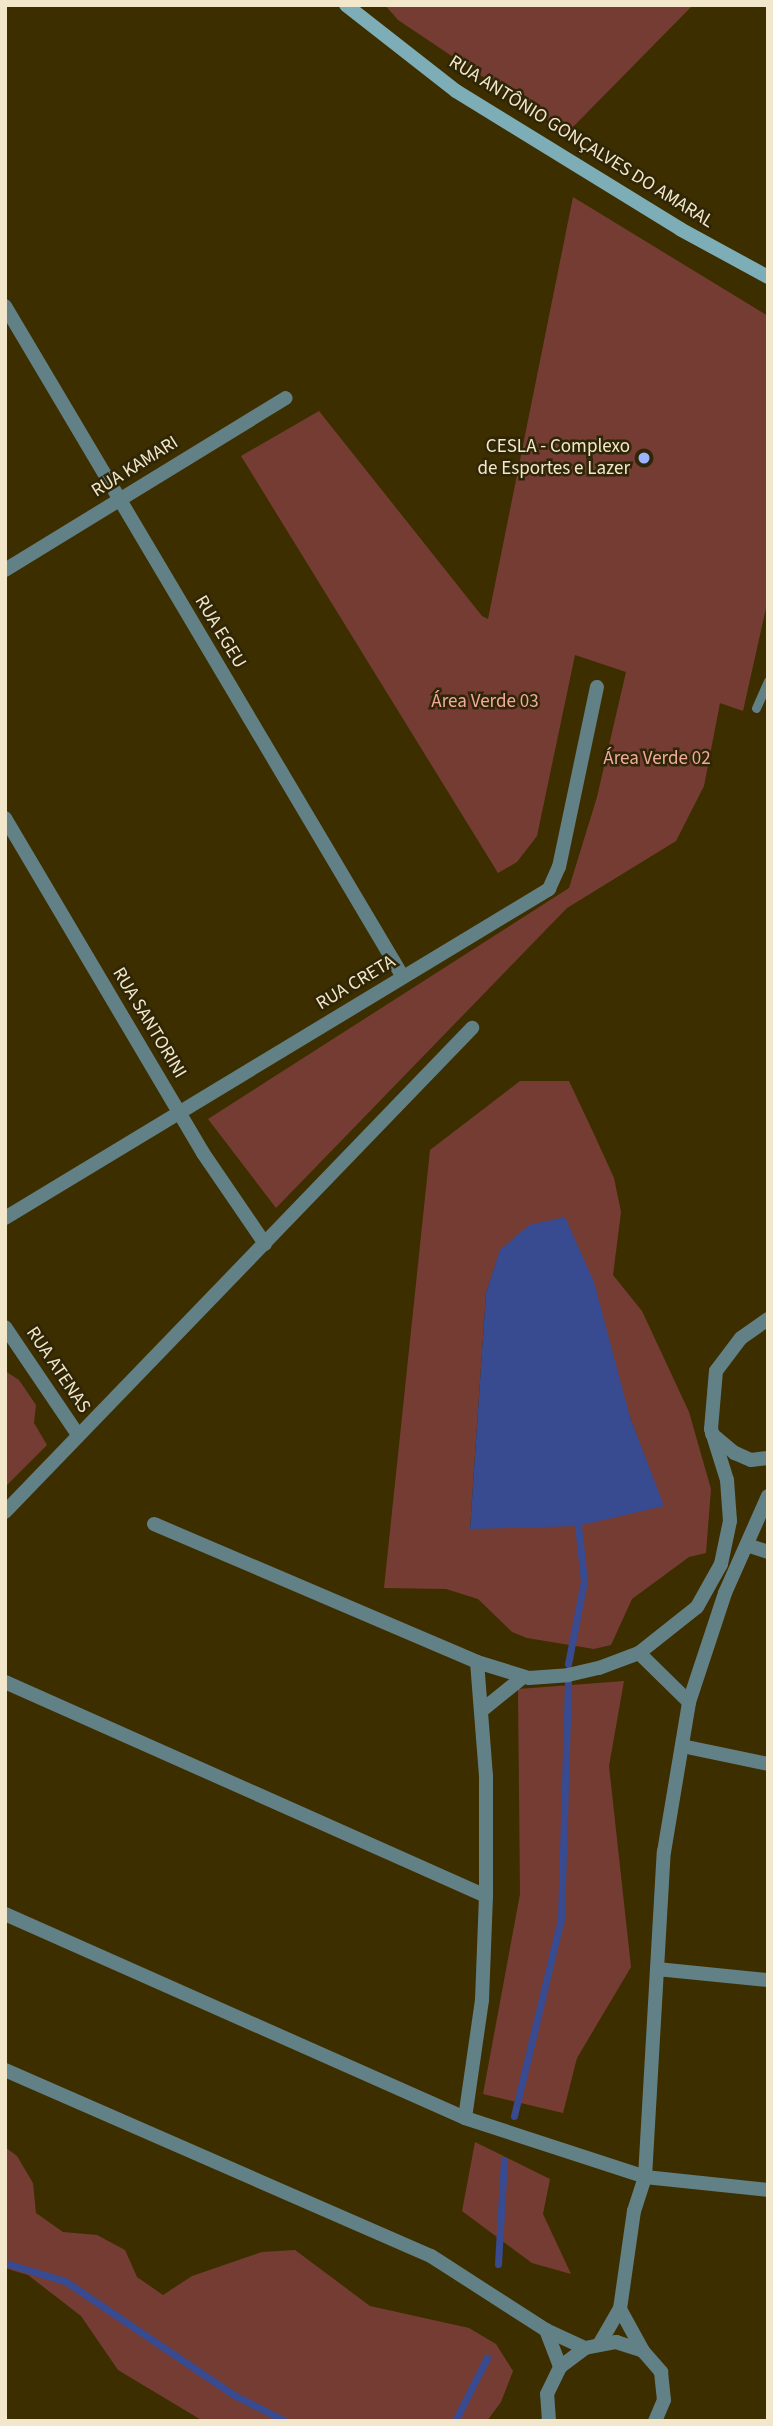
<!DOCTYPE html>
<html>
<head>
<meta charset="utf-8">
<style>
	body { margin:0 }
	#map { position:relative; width:773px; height:2426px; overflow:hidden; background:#3d2e00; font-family:"Source Sans 3",sans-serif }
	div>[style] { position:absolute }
	.green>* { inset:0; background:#753c34 }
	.water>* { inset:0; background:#384b90 }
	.stream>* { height:7px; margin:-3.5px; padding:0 3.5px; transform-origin:3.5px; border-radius:3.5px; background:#384b90 }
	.lane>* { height:9px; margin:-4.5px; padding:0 4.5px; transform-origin:4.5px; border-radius:4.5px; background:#628186 }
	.street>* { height:14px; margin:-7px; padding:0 7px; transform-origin:7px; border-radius:7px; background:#628186 }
	.secondary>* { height:14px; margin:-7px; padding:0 7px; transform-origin:7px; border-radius:7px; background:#7daeb7 }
	.dots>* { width:19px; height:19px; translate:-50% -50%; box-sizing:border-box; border:4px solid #2f2507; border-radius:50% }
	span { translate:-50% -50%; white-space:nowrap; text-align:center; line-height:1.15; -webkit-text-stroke:5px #2f2507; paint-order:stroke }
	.street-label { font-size:19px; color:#f2e7ca }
	.poi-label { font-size:19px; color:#f2e7ca }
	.right { translate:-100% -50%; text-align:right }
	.park-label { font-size:19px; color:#f2aa9e }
	.frame { position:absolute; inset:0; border:7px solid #f2e7ca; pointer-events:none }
</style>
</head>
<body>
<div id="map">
	<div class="green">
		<div style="clip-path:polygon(385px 5px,693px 5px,567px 133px,398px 20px)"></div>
		<div style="clip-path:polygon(573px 197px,768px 316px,768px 599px,743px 711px,720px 703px,704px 786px,676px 841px,567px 908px,276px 1208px,208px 1119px,569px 888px,597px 797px,626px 672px,575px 655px,537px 836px,517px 862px,498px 873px,241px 456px,319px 411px,482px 616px,488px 619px)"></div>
		<div style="clip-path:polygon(evenodd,520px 1081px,569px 1081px,593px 1132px,614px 1178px,621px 1212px,613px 1275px,642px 1311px,689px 1412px,711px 1489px,706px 1553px,689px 1557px,632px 1599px,611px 1645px,594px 1649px,527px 1638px,512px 1632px,478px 1599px,446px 1589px,384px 1588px,430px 1150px,520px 1081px,500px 1251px,630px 1417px,663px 1506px,470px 1529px,486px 1293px,500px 1251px)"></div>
		<div style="clip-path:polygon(5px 1371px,19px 1380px,36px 1405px,34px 1423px,47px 1445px,5px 1487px)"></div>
		<div style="clip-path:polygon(624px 1681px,609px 1766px,631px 1967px,577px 2058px,563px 2113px,483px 2094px,520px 1894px,518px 1689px)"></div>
		<div style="clip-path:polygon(475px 2142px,550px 2179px,543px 2214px,571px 2274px,532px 2263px,462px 2211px)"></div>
		<div style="clip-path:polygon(5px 2147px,17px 2156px,33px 2183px,36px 2213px,63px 2232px,97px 2235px,125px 2250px,137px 2277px,163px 2295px,192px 2276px,262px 2252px,295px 2250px,370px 2306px,469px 2328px,496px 2344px,513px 2371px,501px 2402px,487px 2421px,203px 2421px,118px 2370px,81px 2316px,28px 2275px,5px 2268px)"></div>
	</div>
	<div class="water">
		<div style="clip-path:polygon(565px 1217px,594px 1282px,630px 1417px,664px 1506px,578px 1526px,470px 1529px,486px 1293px,500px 1250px,529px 1225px)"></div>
	</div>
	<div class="stream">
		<div style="left:568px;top:1664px;width:85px;rotate:-79.1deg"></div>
		<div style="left:584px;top:1581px;width:55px;rotate:-96.2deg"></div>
		<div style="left:514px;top:2116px;width:203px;rotate:-76.6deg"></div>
		<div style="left:561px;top:1919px;width:237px;rotate:-88.3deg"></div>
		<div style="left:5px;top:2263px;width:63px;rotate:16.7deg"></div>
		<div style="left:65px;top:2281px;width:204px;rotate:34deg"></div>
		<div style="left:234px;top:2395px;width:57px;rotate:27deg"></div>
		<div style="left:498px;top:2264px;width:104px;rotate:-86.7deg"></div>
		<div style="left:455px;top:2421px;width:71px;rotate:-63.1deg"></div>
	</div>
	<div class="lane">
		<div style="left:756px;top:708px;width:30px;rotate:-66deg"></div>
	</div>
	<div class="street">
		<div style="left:5px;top:306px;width:780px;rotate:59.33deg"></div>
		<div style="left:5px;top:570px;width:329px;rotate:-31.5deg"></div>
		<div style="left:5px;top:818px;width:389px;rotate:59.4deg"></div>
		<div style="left:203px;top:1153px;width:110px;rotate:55.7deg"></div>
		<div style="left:5px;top:1218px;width:636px;rotate:-31.16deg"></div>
		<div style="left:549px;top:889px;width:24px;rotate:-66deg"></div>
		<div style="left:559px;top:867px;width:184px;rotate:-78.1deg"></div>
		<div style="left:5px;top:1327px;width:130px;rotate:55.9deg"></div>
		<div style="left:712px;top:1434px;width:30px;rotate:40deg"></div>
		<div style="left:735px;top:1453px;width:17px;rotate:24deg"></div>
		<div style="left:751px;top:1460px;width:17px;rotate:-7deg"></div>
		<div style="left:5px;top:1512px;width:673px;rotate:-46.02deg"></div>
		<div style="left:154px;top:1524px;width:351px;rotate:23.1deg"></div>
		<div style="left:477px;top:1662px;width:54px;rotate:17.1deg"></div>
		<div style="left:529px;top:1678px;width:39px;rotate:-4deg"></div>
		<div style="left:568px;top:1675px;width:32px;rotate:-13deg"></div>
		<div style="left:599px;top:1668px;width:43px;rotate:-20.6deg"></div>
		<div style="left:639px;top:1653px;width:74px;rotate:-38.4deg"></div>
		<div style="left:697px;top:1607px;width:49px;rotate:-60.8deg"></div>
		<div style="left:721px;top:1564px;width:44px;rotate:-78.2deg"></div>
		<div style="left:730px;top:1521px;width:41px;rotate:-94.2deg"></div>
		<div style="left:727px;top:1480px;width:53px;rotate:-107.4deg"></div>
		<div style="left:711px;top:1429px;width:58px;rotate:-85.1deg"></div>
		<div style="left:716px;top:1371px;width:41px;rotate:-52.9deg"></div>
		<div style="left:741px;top:1338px;width:33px;rotate:-35deg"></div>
		<div style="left:747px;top:1545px;width:22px;rotate:18deg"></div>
		<div style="left:639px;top:1653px;width:70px;rotate:44.4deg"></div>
		<div style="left:5px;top:1682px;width:526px;rotate:23.98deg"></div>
		<div style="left:481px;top:1711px;width:54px;rotate:-39deg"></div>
		<div style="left:682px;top:1746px;width:88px;rotate:11.8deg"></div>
		<div style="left:5px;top:1914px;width:503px;rotate:23.92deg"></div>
		<div style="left:465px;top:2118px;width:189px;rotate:18.1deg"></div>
		<div style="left:645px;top:2177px;width:124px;rotate:6deg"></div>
		<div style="left:657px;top:1969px;width:112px;rotate:5.7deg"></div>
		<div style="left:5px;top:2070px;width:465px;rotate:23.6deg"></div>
		<div style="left:431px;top:2256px;width:137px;rotate:32.8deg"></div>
		<div style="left:546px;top:2330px;width:43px;rotate:24.8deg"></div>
		<div style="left:465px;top:2118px;width:119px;rotate:-81.8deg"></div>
		<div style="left:482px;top:2000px;width:104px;rotate:-87.8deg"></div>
		<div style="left:486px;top:1896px;width:120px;rotate:-90deg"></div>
		<div style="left:486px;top:1776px;width:114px;rotate:-94.5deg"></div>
		<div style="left:620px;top:2309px;width:48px;rotate:61.3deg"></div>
		<div style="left:546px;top:2330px;width:40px;rotate:69deg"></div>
		<div style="left:600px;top:2343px;width:39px;rotate:-60deg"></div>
		<div style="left:620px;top:2309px;width:99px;rotate:-81.9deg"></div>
		<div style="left:634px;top:2211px;width:36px;rotate:-72deg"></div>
		<div style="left:645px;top:2177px;width:326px;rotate:-86.7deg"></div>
		<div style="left:664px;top:1852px;width:152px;rotate:-80.5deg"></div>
		<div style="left:689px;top:1702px;width:115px;rotate:-71.7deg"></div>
		<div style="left:725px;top:1593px;width:106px;rotate:-66.1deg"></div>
		<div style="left:549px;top:2421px;width:27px;rotate:-94deg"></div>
		<div style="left:547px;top:2394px;width:30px;rotate:-64deg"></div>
		<div style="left:560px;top:2367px;width:31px;rotate:-37deg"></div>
		<div style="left:585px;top:2348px;width:32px;rotate:-11deg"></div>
		<div style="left:616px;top:2342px;width:28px;rotate:18deg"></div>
		<div style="left:643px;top:2351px;width:28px;rotate:49deg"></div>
		<div style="left:661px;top:2372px;width:28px;rotate:84deg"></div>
		<div style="left:664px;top:2400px;width:23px;rotate:113deg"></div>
	</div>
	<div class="secondary">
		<div style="left:346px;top:5px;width:140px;rotate:38deg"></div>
		<div style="left:456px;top:91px;width:263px;rotate:31.6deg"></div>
		<div style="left:680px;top:229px;width:100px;rotate:28.6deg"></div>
	</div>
	<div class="dots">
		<div style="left:644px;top:458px;background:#9bb4fd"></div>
	</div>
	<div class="street-label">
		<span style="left:581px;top:142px;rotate:32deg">RUA ANTÔNIO GONÇALVES DO AMARAL</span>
		<span style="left:135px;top:467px;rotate:-32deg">RUA KAMARI</span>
		<span style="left:220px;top:632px;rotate:59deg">RUA EGEU</span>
		<span style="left:356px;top:983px;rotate:-31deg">RUA CRETA</span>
		<span style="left:149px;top:1023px;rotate:59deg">RUA SANTORINI</span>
		<span style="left:58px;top:1370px;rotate:56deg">RUA ATENAS</span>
	</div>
	<div class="poi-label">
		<span class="right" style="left:630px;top:458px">CESLA - Complexo<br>de Esportes e Lazer</span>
	</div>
	<div class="park-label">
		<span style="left:485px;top:702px">Área Verde 03</span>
		<span style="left:657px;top:759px">Área Verde 02</span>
	</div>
	<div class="frame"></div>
</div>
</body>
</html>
